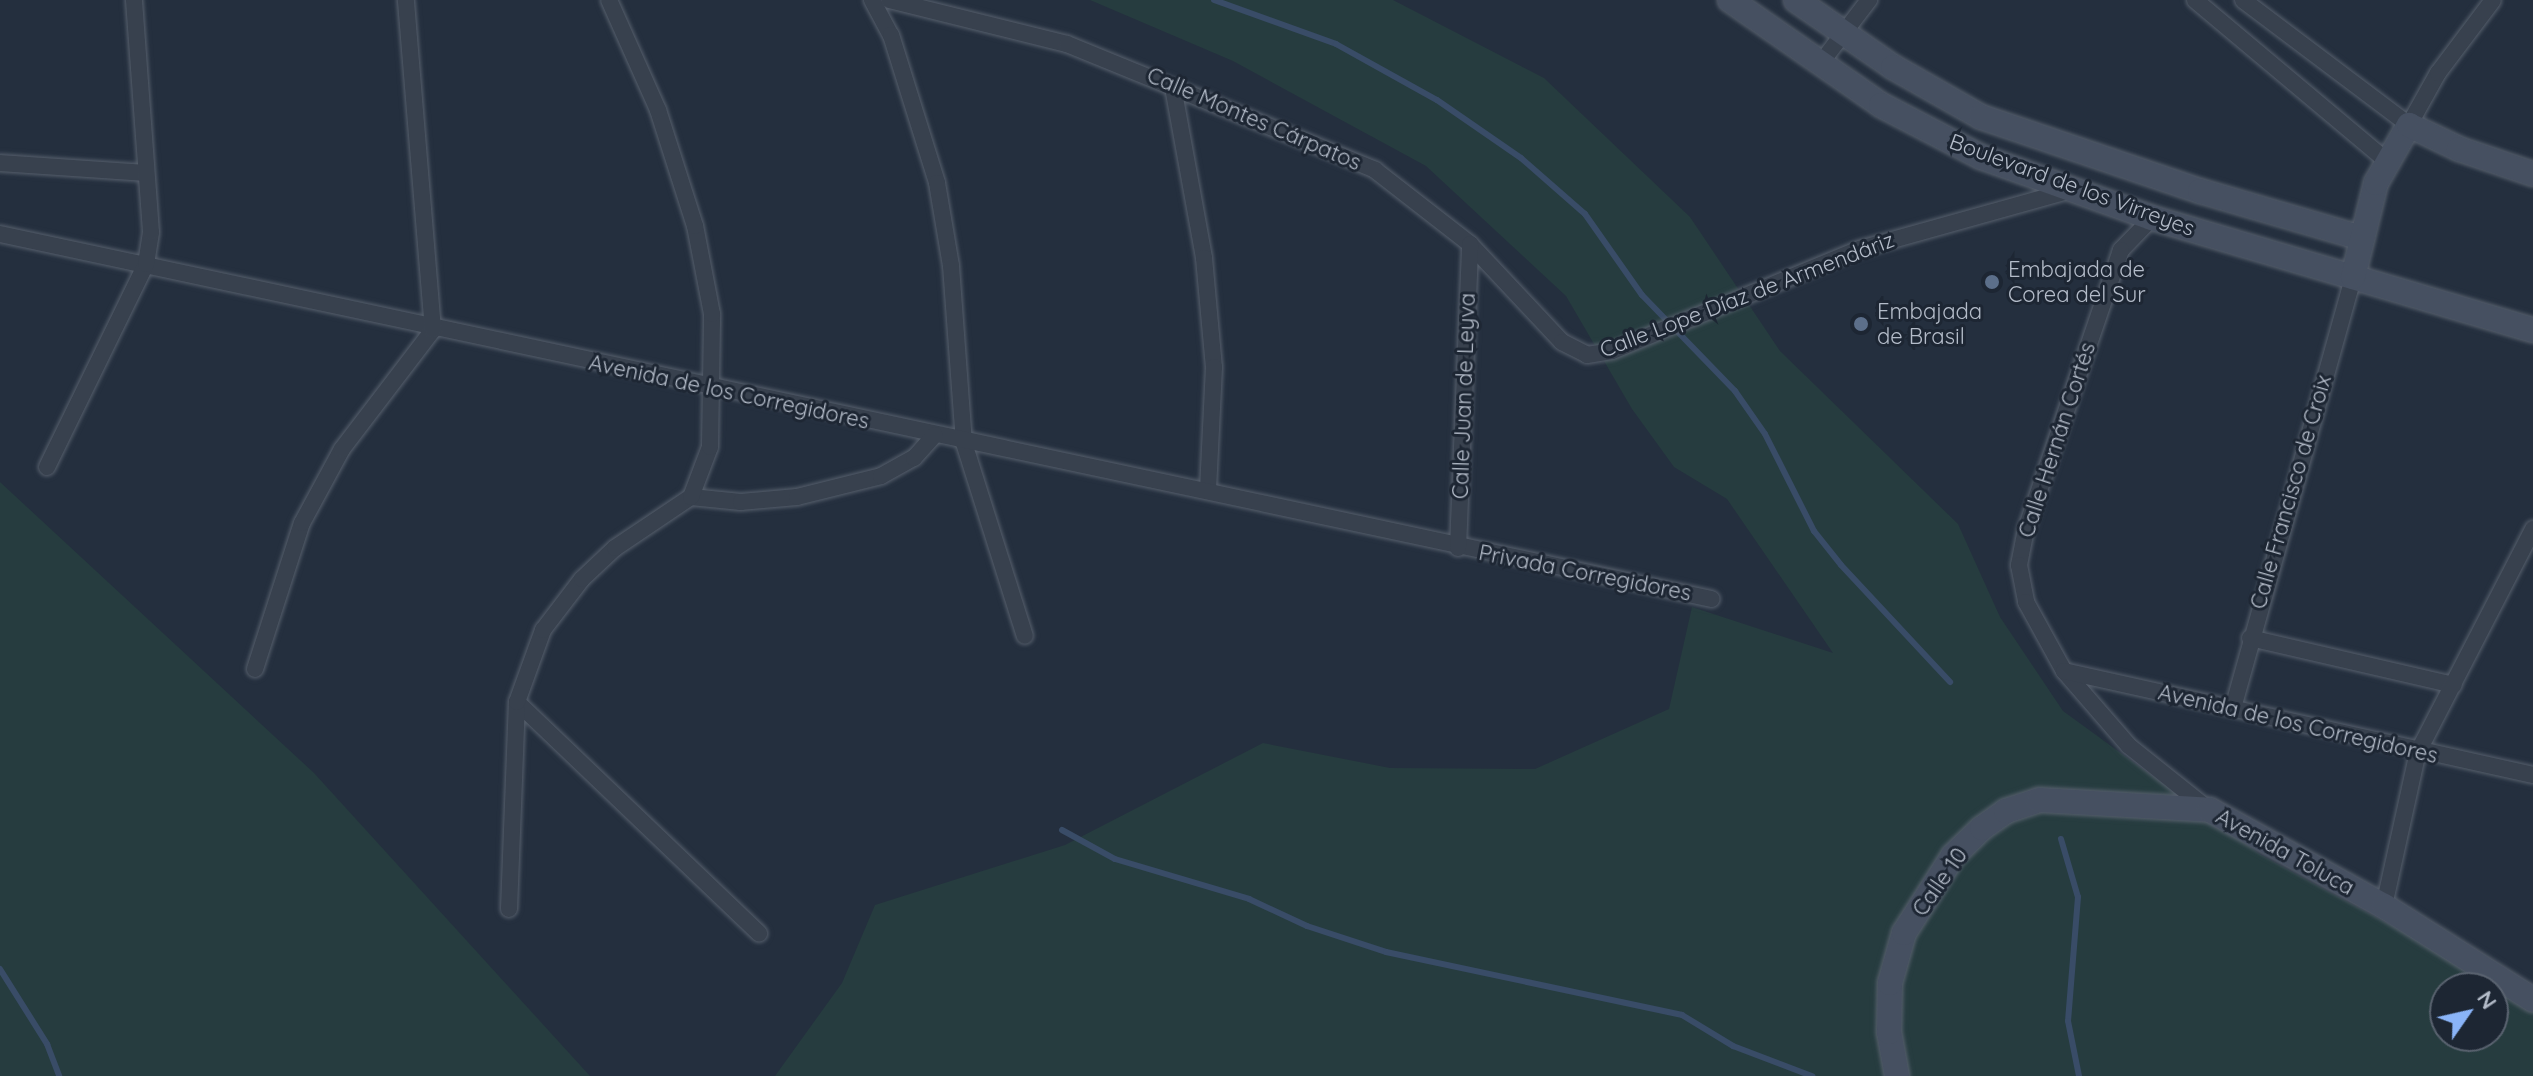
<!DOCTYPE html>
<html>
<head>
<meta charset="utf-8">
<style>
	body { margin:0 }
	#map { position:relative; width:2533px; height:1076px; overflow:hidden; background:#242f3e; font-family:Quicksand,sans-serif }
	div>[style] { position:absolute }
	.green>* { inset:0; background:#263c3f }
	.stream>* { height:6px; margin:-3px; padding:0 3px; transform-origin:3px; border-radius:3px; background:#394c67 }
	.roads { filter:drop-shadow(0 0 2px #565f6c) drop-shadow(0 0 2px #565f6c) }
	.street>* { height:16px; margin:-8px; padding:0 8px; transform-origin:8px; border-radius:8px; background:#38414e }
	.secondary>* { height:24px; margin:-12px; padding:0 12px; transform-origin:12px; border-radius:12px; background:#465061 }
	.dots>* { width:22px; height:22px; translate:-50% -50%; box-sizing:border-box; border:4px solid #1d2633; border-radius:50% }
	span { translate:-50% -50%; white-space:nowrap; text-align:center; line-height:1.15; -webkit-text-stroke:6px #1d2633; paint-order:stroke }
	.street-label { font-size:22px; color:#b4bcc9 }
	.poi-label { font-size:22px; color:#b4bcc9 }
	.left { translate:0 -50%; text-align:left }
	.north { position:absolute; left:2429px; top:972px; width:80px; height:80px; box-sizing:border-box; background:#1d2633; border:2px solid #59626f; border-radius:50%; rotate:56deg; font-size:22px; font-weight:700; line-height:32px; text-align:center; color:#b4bcc9 }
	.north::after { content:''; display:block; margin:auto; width:28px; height:36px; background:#8ab4f8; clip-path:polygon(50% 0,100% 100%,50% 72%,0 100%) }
</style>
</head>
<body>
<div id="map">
	<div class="green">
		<div style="clip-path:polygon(evenodd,1090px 0,1393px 0,1544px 78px,1690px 217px,1780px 351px,1958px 524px,2000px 617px,2063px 711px,2261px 855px,2533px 1002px,2533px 1076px,775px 1076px,842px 983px,875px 905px,1065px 845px,1263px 743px,1390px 768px,1535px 769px,1669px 709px,1692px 607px,1833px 653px,1727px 499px,1674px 467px,1632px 409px,1566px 296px,1426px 166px,1233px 61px,1090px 0,2445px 988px,2493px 988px,2493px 1036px,2445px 1036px,2445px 988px)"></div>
		<div style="clip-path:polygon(0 482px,314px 773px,590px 1076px,0 1076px)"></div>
	</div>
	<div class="stream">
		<div style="left:1214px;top:0;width:130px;rotate:19.8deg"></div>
		<div style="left:1336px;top:44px;width:115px;rotate:29deg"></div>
		<div style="left:1437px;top:100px;width:102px;rotate:34.6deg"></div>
		<div style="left:1521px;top:158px;width:85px;rotate:41.2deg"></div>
		<div style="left:1585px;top:214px;width:99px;rotate:54.9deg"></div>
		<div style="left:1642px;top:295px;width:134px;rotate:45.9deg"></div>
		<div style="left:1735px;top:391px;width:52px;rotate:55.1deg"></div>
		<div style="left:1765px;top:434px;width:109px;rotate:63.2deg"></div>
		<div style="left:1814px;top:531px;width:43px;rotate:51.5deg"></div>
		<div style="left:1841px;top:565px;width:160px;rotate:47deg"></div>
		<div style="left:1062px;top:830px;width:60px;rotate:28.7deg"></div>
		<div style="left:1115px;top:859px;width:140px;rotate:16.6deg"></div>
		<div style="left:1249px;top:899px;width:64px;rotate:25deg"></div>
		<div style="left:1307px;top:926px;width:83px;rotate:18.2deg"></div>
		<div style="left:1386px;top:952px;width:303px;rotate:12deg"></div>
		<div style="left:1682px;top:1015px;width:60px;rotate:31.3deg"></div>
		<div style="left:1733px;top:1046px;width:85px;rotate:20.8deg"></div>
		<div style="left:2061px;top:839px;width:60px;rotate:73.7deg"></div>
		<div style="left:2078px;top:897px;width:124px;rotate:94.6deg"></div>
		<div style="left:2068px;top:1021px;width:56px;rotate:78.7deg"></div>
		<div style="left:0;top:969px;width:89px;rotate:57.9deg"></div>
		<div style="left:47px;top:1044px;width:34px;rotate:69deg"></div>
	</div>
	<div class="roads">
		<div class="street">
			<div style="left:872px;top:0;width:40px;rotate:62deg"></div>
			<div style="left:891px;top:35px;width:155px;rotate:72.7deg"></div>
			<div style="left:937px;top:183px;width:84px;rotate:80.4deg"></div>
			<div style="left:951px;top:266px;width:177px;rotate:85.8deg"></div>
			<div style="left:964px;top:443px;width:202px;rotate:72.5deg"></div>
			<div style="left:889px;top:0;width:183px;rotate:13.9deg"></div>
			<div style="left:1067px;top:44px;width:333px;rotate:22.2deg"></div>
			<div style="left:1375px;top:170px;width:120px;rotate:37.9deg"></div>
			<div style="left:1470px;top:244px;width:134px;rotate:46.8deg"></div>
			<div style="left:1562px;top:342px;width:28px;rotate:27deg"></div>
			<div style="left:1587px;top:355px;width:25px;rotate:-9deg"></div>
			<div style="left:1612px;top:351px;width:268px;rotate:-22.4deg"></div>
			<div style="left:1860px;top:249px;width:220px;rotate:-15.6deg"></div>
			<div style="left:2195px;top:0;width:249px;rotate:40deg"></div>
			<div style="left:2243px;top:0;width:208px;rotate:37deg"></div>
			<div style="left:2409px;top:125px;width:60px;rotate:-60.9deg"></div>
			<div style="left:2438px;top:73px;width:91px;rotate:-53deg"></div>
			<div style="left:1820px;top:64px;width:81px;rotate:-52.6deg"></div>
			<div style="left:1173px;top:87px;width:174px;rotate:79.7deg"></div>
			<div style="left:1204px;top:258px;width:109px;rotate:84.8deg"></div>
			<div style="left:1214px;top:367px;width:124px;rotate:92.8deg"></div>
			<div style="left:0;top:163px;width:146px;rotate:3.9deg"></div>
			<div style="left:2152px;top:218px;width:45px;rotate:134.1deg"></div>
			<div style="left:2121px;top:250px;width:295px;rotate:108.8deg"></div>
			<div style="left:2026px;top:529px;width:37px;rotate:101deg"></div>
			<div style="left:2019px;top:565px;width:38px;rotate:79deg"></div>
			<div style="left:2026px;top:602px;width:79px;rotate:61.2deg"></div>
			<div style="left:2064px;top:671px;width:99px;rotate:49.1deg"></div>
			<div style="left:2129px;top:746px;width:101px;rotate:38.6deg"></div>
			<div style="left:0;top:234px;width:1750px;rotate:12.04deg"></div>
			<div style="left:47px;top:467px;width:226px;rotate:-64deg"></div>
			<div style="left:146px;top:264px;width:32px;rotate:-81deg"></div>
			<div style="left:151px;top:232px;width:233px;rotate:-94.2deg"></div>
			<div style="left:691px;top:497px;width:50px;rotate:5.7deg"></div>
			<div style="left:741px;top:502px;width:56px;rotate:-5.1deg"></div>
			<div style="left:797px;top:497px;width:87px;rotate:-14deg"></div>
			<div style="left:881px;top:476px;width:38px;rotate:-29deg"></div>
			<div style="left:914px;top:458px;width:31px;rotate:-48deg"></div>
			<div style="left:1458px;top:548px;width:304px;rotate:-87.7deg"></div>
			<div style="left:2250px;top:638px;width:209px;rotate:13deg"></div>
			<div style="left:255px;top:669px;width:153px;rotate:-72.2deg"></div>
			<div style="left:302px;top:523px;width:84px;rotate:-61.6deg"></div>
			<div style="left:342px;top:449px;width:150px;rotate:-52.6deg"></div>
			<div style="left:433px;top:330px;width:331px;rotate:-94.7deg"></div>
			<div style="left:2064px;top:671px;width:480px;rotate:12.5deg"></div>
			<div style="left:517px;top:702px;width:335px;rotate:43.7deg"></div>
			<div style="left:2233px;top:708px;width:447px;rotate:-74.4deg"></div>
			<div style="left:2384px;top:906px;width:158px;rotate:-77.6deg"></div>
			<div style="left:2418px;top:752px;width:251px;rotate:-62.7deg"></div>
			<div style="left:509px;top:909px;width:207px;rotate:-87.8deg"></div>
			<div style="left:517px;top:702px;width:77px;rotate:-70.1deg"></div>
			<div style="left:543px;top:630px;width:64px;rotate:-52.6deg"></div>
			<div style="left:582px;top:579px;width:45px;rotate:-43.2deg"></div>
			<div style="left:615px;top:548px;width:92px;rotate:-33.9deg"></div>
			<div style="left:691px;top:497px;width:53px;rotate:-69.2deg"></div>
			<div style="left:710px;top:447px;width:133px;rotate:-89.1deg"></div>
			<div style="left:712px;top:314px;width:90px;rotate:-100.9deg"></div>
			<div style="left:695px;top:226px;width:122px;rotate:-107.7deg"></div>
			<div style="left:658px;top:110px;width:120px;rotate:-114deg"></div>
		</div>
		<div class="secondary">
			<div style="left:1730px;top:0;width:184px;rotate:34.8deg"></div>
			<div style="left:1881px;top:105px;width:113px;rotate:27.5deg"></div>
			<div style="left:1981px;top:157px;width:182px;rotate:19.6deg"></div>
			<div style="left:2152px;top:218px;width:397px;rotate:16.4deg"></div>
			<div style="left:1796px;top:0;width:118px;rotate:34.6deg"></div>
			<div style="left:1893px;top:67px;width:101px;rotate:29.6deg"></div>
			<div style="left:1981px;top:117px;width:231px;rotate:18.7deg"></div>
			<div style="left:2200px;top:191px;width:169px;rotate:16.2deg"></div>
			<div style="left:2353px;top:277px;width:97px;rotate:-76.3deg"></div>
			<div style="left:2376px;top:183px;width:67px;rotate:-60.4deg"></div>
			<div style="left:2409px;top:125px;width:55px;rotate:25.6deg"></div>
			<div style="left:2459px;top:149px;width:78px;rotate:18.7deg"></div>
			<div style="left:1897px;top:1076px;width:45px;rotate:-100.3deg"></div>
			<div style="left:1889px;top:1032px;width:49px;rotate:-88.8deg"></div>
			<div style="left:1890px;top:983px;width:52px;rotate:-74.4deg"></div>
			<div style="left:1904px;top:933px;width:91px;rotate:-57.5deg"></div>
			<div style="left:1953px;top:856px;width:40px;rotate:-44deg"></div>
			<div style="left:1982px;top:828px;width:29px;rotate:-35deg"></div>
			<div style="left:2006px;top:811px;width:35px;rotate:-18deg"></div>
			<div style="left:2039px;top:800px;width:171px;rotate:3.3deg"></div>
			<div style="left:2210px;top:810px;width:199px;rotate:28.9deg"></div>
			<div style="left:2384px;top:906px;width:176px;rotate:32.2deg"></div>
		</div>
	</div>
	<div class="dots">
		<div style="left:1992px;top:282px;background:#5c6f8a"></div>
		<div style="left:1861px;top:324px;background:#5c6f8a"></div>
	</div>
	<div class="street-label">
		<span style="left:1254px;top:119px;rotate:23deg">Calle Montes Cárpatos</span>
		<span style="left:2072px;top:185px;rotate:20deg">Boulevard de los Virreyes</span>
		<span style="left:1747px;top:295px;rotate:-21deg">Calle Lope Díaz de Armendáriz</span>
		<span style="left:729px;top:392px;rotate:12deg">Avenida de los Corregidores</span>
		<span style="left:1464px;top:396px;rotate:-88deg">Calle Juan de Leyva</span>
		<span style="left:2057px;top:440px;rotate:-72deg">Calle Hernán Cortés</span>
		<span style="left:2291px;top:492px;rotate:-74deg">Calle Francisco de Croix</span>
		<span style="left:1585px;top:573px;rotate:11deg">Privada Corregidores</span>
		<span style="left:2298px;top:724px;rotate:13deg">Avenida de los Corregidores</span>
		<span style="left:2285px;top:852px;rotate:29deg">Avenida Toluca</span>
		<span style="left:1940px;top:882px;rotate:-55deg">Calle 10</span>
	</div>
	<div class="poi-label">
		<span class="left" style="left:2008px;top:282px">Embajada de<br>Corea del Sur</span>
		<span class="left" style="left:1877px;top:324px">Embajada<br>de Brasil</span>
	</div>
	<div class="north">N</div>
</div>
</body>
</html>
